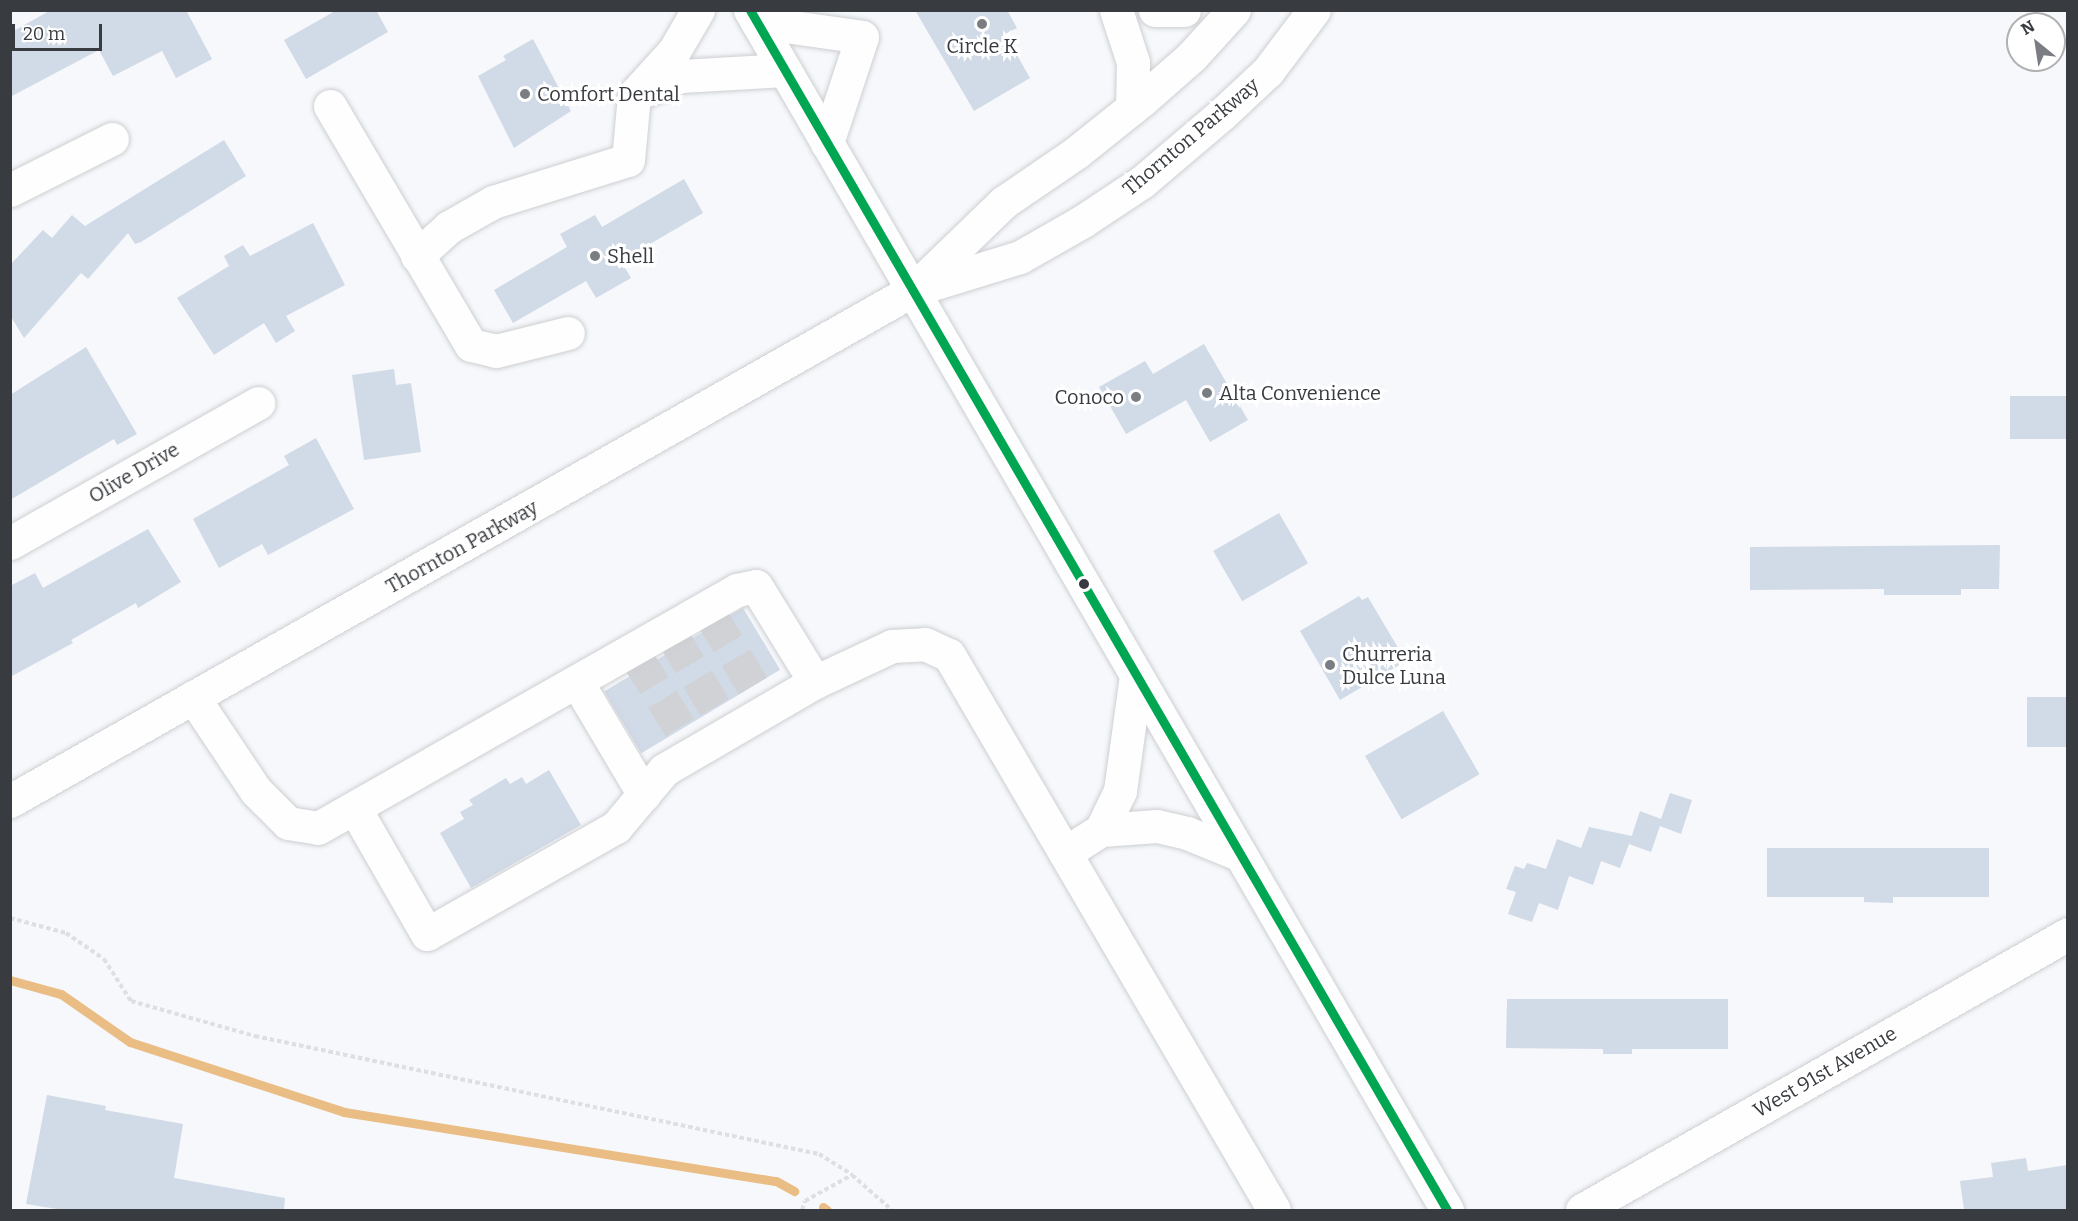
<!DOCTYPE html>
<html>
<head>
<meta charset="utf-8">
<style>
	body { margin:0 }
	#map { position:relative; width:2078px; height:1221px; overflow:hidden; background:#f6f8fb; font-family:Bitter,serif }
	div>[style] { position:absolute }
	.stream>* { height:9px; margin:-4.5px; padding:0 4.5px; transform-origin:4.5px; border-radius:4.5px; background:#eabd85 }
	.building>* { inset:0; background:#d1dae7; transform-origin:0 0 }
	.minor-tunnel>* { height:33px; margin-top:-16.5px; transform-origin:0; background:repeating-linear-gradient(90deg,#d0d2d5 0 33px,transparent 0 49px) }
	.path>* { height:4px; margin-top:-2px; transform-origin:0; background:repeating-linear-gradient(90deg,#dedfe1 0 4.5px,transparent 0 7.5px) }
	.roads { filter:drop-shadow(0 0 2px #cdcfd2) drop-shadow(0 0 2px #cdcfd2) }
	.minor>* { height:33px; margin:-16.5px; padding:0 16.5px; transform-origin:16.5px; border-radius:16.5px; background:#fefefe }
	.major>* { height:33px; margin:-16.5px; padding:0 16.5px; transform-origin:16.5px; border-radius:16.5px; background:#fefefe }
	.bus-1>* { height:9px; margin:-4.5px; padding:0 4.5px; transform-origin:4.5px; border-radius:4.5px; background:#00a651 }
	.dots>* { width:16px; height:16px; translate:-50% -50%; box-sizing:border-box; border:3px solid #fff; border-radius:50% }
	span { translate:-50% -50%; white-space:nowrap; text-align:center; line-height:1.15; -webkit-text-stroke:6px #fff; paint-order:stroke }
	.poi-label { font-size:20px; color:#383b3f }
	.left { translate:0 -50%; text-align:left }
	.right { translate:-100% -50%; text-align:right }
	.street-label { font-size:20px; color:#383b3f }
	.frame { position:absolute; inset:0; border:12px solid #383b3f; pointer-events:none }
	.north { position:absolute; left:2006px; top:12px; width:60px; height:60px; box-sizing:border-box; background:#fff; border:2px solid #afb1b2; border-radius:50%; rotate:330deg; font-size:16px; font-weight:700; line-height:24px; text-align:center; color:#383b3f }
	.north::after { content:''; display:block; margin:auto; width:21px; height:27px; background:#7a7d81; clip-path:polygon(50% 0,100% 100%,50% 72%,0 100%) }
	.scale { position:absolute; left:12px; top:24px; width:90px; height:27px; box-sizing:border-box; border:3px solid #383b3f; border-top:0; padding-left:8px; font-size:18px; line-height:21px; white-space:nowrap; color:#383b3f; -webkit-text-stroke:4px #fff; paint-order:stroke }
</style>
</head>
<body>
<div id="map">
	<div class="stream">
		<div style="left:10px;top:980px;width:53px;rotate:15.4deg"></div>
		<div style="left:61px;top:994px;width:84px;rotate:34.8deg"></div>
		<div style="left:130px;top:1042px;width:225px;rotate:18.1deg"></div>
		<div style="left:344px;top:1112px;width:437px;rotate:9.1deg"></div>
		<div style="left:776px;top:1181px;width:21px;rotate:29deg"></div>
		<div style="left:823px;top:1207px;width:5px;rotate:37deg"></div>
	</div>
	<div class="building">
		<div style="clip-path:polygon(51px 10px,186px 10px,212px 59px,176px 78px,162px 51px,113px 76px,99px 50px,10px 97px,10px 33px)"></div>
		<div style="clip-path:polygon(337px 10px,376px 10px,388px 32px,306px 79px,284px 40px)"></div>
		<div style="clip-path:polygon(915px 10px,1007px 10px,1017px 28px,1005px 34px,1030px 78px,974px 111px)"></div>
		<div style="clip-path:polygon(533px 39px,571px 111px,514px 148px,478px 76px,506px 60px,503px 56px)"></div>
		<div style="clip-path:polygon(224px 140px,246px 176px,141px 242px,135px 244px,128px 233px,88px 279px,81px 273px,24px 338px,10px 315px,10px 265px,43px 230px,52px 238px,72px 215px,85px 226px)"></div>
		<div style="clip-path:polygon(684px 179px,703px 213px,621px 261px,631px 278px,596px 298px,586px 281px,513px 323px,494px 290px,567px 247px,560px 234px,595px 215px,602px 227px)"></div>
		<div style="clip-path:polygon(313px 223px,345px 285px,286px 316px,295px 331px,276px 343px,264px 323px,214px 355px,177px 298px,229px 266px,224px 256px,243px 245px,250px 256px)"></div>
		<div style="clip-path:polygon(1204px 344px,1248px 420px,1210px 442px,1186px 400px,1126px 434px,1099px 387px,1145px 361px,1153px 374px)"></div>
		<div style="clip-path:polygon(86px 347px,137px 434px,117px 445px,114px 439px,10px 500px,10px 395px)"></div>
		<div style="clip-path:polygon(394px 369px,396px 385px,411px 383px,421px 452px,364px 460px,352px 375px)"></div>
		<div style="left:2010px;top:396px;width:57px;height:43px"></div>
		<div style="clip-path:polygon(316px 438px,354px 509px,268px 555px,262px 544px,219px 568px,193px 519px,289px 465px,284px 456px)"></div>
		<div style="left:1279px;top:513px;width:58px;height:76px;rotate:60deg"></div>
		<div style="clip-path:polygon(148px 529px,181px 582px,138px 608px,136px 603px,71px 640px,73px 643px,10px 677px,10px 586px,35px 573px,43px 588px)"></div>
		<div style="clip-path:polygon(2000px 545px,1999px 589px,1961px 589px,1961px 595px,1884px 595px,1884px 589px,1750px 590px,1750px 547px)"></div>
		<div style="clip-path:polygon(1359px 596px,1362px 600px,1368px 597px,1404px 658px,1398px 662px,1399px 665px,1340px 700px,1300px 631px)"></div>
		<div style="left:743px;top:608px;width:72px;height:162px;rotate:59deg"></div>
		<div style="left:2067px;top:697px;width:50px;height:40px;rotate:90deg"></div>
		<div style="left:1443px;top:711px;width:73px;height:90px;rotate:60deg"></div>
		<div style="clip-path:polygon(549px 770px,581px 825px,471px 888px,440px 833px,464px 819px,460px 812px,473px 805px,469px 800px,506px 778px,510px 784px,522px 777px,526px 784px)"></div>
		<div style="clip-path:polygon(1670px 793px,1692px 800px,1681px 834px,1660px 826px,1651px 852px,1629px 844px,1640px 811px,1661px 819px)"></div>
		<div style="clip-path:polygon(1589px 827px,1632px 836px,1620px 868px,1601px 861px,1593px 885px,1569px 876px,1558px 910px,1539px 903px,1532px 922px,1508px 914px,1516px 892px,1506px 889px,1515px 866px,1524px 869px,1527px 863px,1546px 869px,1557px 839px,1581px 848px)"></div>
		<div style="clip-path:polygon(1767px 848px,1989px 848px,1989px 897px,1893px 897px,1893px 903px,1864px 902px,1864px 897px,1767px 897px)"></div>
		<div style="clip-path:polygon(1507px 999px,1728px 999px,1728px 1049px,1632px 1049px,1632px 1054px,1603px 1054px,1603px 1049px,1506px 1048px)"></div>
		<div style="clip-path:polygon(47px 1095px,106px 1106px,105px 1110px,183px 1124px,174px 1178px,285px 1198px,284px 1210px,63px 1210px,26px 1204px)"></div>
		<div style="clip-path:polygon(2026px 1158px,2028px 1171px,2067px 1165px,2067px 1210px,1964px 1210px,1960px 1181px,1993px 1177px,1991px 1163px)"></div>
	</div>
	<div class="minor-tunnel">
		<div style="left:711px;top:615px;width:86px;rotate:59.3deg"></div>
		<div style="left:673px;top:636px;width:87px;rotate:59.6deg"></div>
		<div style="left:637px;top:657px;width:87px;rotate:58.7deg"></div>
	</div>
	<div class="path">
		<div style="left:10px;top:918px;width:58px;rotate:15deg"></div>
		<div style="left:66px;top:933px;width:46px;rotate:34.4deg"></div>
		<div style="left:104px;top:959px;width:50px;rotate:57.3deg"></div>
		<div style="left:131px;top:1001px;width:129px;rotate:15.8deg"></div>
		<div style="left:255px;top:1036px;width:576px;rotate:11.82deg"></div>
		<div style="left:819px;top:1154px;width:39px;rotate:32deg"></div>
		<div style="left:852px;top:1175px;width:53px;rotate:41.2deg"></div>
		<div style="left:802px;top:1210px;width:9px;rotate:-72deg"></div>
		<div style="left:805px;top:1201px;width:54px;rotate:-29deg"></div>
	</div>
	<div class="roads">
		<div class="minor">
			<div style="left:1116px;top:10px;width:55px;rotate:71.9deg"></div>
			<div style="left:1133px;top:62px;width:46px;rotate:91.2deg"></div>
			<div style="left:1155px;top:10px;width:29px"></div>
			<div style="left:757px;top:22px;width:106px;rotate:8.1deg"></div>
			<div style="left:862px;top:37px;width:112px;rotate:108.3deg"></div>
			<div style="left:641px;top:92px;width:43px;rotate:-21.8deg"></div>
			<div style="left:681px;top:76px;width:104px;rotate:-3.3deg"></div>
			<div style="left:330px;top:106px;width:277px;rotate:59.5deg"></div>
			<div style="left:471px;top:345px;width:26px;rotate:13deg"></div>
			<div style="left:496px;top:351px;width:74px;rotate:-14deg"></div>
			<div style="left:10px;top:190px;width:114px;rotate:-26.6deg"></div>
			<div style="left:417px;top:256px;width:43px;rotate:-42.2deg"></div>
			<div style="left:449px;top:227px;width:51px;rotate:-29.6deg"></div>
			<div style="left:493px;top:202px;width:141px;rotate:-17.3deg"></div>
			<div style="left:628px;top:160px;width:65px;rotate:-84.7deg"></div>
			<div style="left:634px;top:95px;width:59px;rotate:-47.7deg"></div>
			<div style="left:674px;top:51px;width:48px;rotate:-59.7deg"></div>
			<div style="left:10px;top:543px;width:285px;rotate:-29.4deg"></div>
			<div style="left:577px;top:682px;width:131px;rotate:59.3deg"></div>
			<div style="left:815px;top:682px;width:85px;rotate:-25.1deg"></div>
			<div style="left:892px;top:646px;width:33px;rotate:-3deg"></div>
			<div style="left:925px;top:644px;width:26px;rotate:25deg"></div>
			<div style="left:949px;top:655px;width:643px;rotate:59.65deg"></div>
			<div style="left:193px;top:697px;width:113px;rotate:56.2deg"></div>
			<div style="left:256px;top:791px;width:45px;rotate:45deg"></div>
			<div style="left:288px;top:823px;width:30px;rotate:9deg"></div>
			<div style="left:318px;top:828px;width:482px;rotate:-29.6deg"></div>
			<div style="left:737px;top:590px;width:19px;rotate:-12deg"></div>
			<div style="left:756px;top:586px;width:113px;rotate:58.4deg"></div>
			<div style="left:815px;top:682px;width:175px;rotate:149.8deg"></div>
			<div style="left:664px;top:770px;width:75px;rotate:130.1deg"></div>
			<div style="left:616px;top:827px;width:217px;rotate:150.5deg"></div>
			<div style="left:427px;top:934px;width:144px;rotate:-119.9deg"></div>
			<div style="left:1101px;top:830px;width:43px;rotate:-64deg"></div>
			<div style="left:1120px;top:791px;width:117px;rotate:-82.1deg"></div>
			<div style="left:1065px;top:853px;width:43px;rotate:-32.6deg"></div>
			<div style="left:1101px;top:830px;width:56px;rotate:-4.1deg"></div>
			<div style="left:1157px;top:826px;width:31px;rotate:13deg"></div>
			<div style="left:1187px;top:833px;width:58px;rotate:22.2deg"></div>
			<div style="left:1582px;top:1210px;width:559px;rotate:-29.59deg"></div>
		</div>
		<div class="major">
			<div style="left:750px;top:10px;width:1388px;rotate:59.85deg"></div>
			<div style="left:918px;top:285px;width:120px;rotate:-44deg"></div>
			<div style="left:1004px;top:202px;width:88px;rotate:-34.4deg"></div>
			<div style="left:1077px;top:152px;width:83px;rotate:-38.7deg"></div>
			<div style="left:1142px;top:100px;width:67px;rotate:-41.3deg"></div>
			<div style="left:1192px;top:56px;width:62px;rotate:-47.6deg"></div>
			<div style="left:10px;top:801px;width:1038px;rotate:-29.51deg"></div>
			<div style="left:913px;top:290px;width:112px;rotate:-17.1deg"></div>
			<div style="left:1020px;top:257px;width:73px;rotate:-29.7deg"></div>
			<div style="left:1083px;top:221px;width:71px;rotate:-33.5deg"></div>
			<div style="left:1142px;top:182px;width:105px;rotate:-40.4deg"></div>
			<div style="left:1222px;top:114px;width:63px;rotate:-43.1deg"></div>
			<div style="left:1268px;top:71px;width:76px;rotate:-53deg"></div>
		</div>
	</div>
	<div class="bus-1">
		<div style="left:750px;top:10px;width:1388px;rotate:59.85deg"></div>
	</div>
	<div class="dots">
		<div style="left:982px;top:24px;background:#7a7d81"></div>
		<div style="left:525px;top:94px;background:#7a7d81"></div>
		<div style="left:595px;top:256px;background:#7a7d81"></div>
		<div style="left:1207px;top:393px;background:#7a7d81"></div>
		<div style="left:1136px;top:397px;background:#7a7d81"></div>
		<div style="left:1084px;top:584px;background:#383b3f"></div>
		<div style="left:1330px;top:665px;background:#7a7d81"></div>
	</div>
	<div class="poi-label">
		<span style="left:982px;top:46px">Circle K</span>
		<span class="left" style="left:537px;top:94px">Comfort Dental</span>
		<span class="left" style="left:607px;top:256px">Shell</span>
		<span class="left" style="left:1219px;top:393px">Alta Convenience</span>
		<span class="right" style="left:1124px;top:397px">Conoco</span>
		<span class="left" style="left:1342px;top:666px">Churreria<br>Dulce Luna</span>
	</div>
	<div class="street-label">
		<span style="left:1191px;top:137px;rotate:-40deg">Thornton Parkway</span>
		<span style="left:134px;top:473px;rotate:-30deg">Olive Drive</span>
		<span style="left:462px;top:547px;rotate:-29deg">Thornton Parkway</span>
		<span style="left:1825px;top:1072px;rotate:-30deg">West 91st Avenue</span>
	</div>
	<div class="frame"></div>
	<div class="north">N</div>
	<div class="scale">20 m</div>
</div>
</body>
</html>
